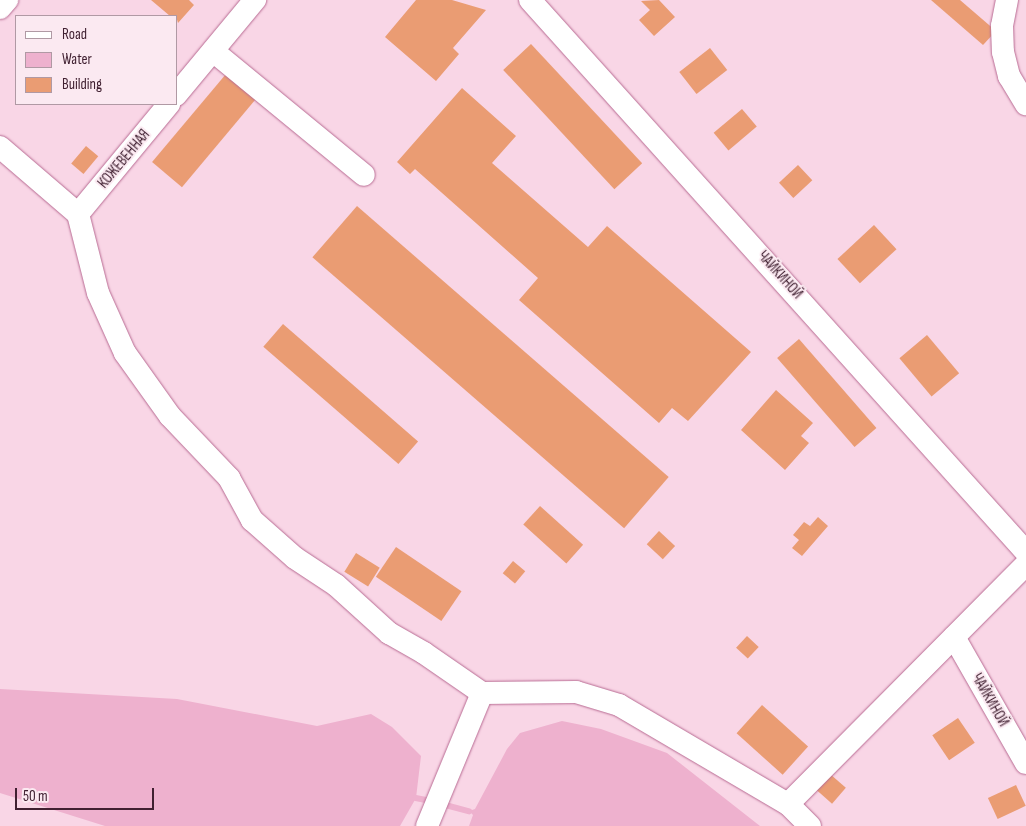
<!DOCTYPE html>
<html>
<head>
<meta charset="utf-8">
<style>
	body { margin:0 }
	#map { position:relative; width:1026px; height:826px; overflow:hidden; background:#f9d6e6; font-family:"Sofia Sans Condensed",sans-serif }
	div>[style] { position:absolute }
	.water>* { inset:0; background:#eeb1ce }
	.stream>* { height:5.5px; margin:-2.75px; padding:0 2.75px; transform-origin:2.75px; border-radius:2.75px; background:#eeb1ce }
	.building>* { inset:0; background:#ea9c73; transform-origin:0 0 }
	.roads { filter:drop-shadow(0 0 1px #b86b93) drop-shadow(0 0 1px #b86b93) }
	.minor>* { height:22px; margin:-11px; padding:0 11px; transform-origin:11px; border-radius:11px; background:#fff }
	span { translate:-50% -50%; white-space:nowrap; text-align:center; line-height:1.15; -webkit-text-stroke:4px #fbe9f1; paint-order:stroke }
	.street-label { font-size:15px; color:#402031 }
	.legend { position:absolute; left:15px; top:15px; width:162px; height:90px; box-sizing:border-box; background:#fbe9f1; border:1px solid #b099a4; margin:0; padding:6px 9px; list-style:none; font-size:15px; color:#402031 }
	.legend li { display:flex; align-items:center; gap:10px; height:25px }
	.legend b { width:25px; border:1px solid #b099a4 }
	.scale { position:absolute; left:15px; top:788px; width:139px; height:22px; box-sizing:border-box; border:2px solid #402031; border-top:0; padding-left:6px; font-size:15px; line-height:18px; white-space:nowrap; color:#402031; -webkit-text-stroke:4px #fbe9f1; paint-order:stroke }
</style>
</head>
<body>
<div id="map">
	<div class="water">
		<div style="clip-path:polygon(0 689px,177px 699px,317px 726px,371px 714px,392px 727px,421px 756px,416px 798px,400px 826px,105px 826px,0 793px)"></div>
		<div style="clip-path:polygon(562px 721px,601px 729px,667px 753px,760px 826px,469px 826px,473px 815px,469px 811px,475px 809px,507px 749px,520px 733px)"></div>
	</div>
	<div class="stream">
		<div style="left:416px;top:798px;width:15px;rotate:11deg"></div>
		<div style="left:442px;top:804px;width:28px;rotate:15deg"></div>
	</div>
	<div class="building">
		<div style="clip-path:polygon(151px 0,189px 0,194px 5px,178px 23px,176px 16px,170px 16px)"></div>
		<div style="clip-path:polygon(416px 0,452px 0,486px 10px,453px 48px,459px 54px,436px 81px,385px 37px)"></div>
		<div style="clip-path:polygon(659px 0,675px 17px,654px 36px,639px 20px,650px 10px,641px 1px)"></div>
		<div style="clip-path:polygon(931px 0,960px 0,996px 31px,983px 45px)"></div>
		<div style="left:531px;top:44px;width:163px;height:38px;rotate:47deg"></div>
		<div style="left:710px;top:48px;width:28px;height:39px;rotate:52deg"></div>
		<div style="left:226px;top:74px;width:39px;height:115px;rotate:40deg"></div>
		<div style="clip-path:polygon(462px 88px,516px 136px,492px 163px,588px 247px,607px 226px,751px 352px,688px 421px,672px 408px,659px 423px,519px 300px,538px 278px,415px 169px,410px 174px,397px 162px)"></div>
		<div style="left:742px;top:109px;width:23px;height:37px;rotate:50deg"></div>
		<div style="left:86px;top:146px;width:16px;height:23px;rotate:40deg"></div>
		<div style="left:798px;top:165px;width:21px;height:26px;rotate:47deg"></div>
		<div style="left:357px;top:206px;width:413px;height:68px;rotate:41deg"></div>
		<div style="left:874px;top:225px;width:33px;height:50px;rotate:47deg"></div>
		<div style="left:283px;top:324px;width:179px;height:30px;rotate:41deg"></div>
		<div style="left:927px;top:335px;width:50px;height:36px;rotate:50deg"></div>
		<div style="left:799px;top:339px;width:118px;height:29px;rotate:49deg"></div>
		<div style="clip-path:polygon(776px 390px,813px 423px,801px 436px,809px 443px,785px 470px,741px 430px)"></div>
		<div style="left:540px;top:506px;width:58px;height:25px;rotate:42deg"></div>
		<div style="clip-path:polygon(818px 517px,828px 526px,802px 556px,792px 548px,799px 540px,793px 535px,804px 522px,810px 526px)"></div>
		<div style="left:659px;top:531px;width:22px;height:18px;rotate:43deg"></div>
		<div style="left:396px;top:547px;width:79px;height:36px;rotate:34deg"></div>
		<div style="left:356px;top:553px;width:28px;height:22px;rotate:32deg"></div>
		<div style="left:513px;top:561px;width:16px;height:16px;rotate:40deg"></div>
		<div style="left:747px;top:636px;width:16px;height:16px;rotate:43deg"></div>
		<div style="left:762px;top:705px;width:62px;height:38px;rotate:42deg"></div>
		<div style="left:958px;top:718px;width:30px;height:31px;rotate:56deg"></div>
		<div style="left:830px;top:774px;width:21px;height:21px;rotate:41deg"></div>
		<div style="left:1016px;top:785px;width:23px;height:31px;rotate:65deg"></div>
	</div>
	<div class="roads">
		<div class="minor">
			<div style="left:530px;top:0;width:742px;rotate:48.06deg"></div>
			<div style="left:1007px;top:0;width:26px;rotate:101deg"></div>
			<div style="left:1002px;top:26px;width:26px;rotate:88deg"></div>
			<div style="left:1003px;top:52px;width:25px;rotate:76deg"></div>
			<div style="left:1009px;top:76px;width:33px;rotate:59deg"></div>
			<div style="left:0;top:8px;width:11px;rotate:-49deg"></div>
			<div style="left:213px;top:51px;width:195px;rotate:39.4deg"></div>
			<div style="left:176px;top:95px;width:124px;rotate:-50.3deg"></div>
			<div style="left:0;top:147px;width:103px;rotate:40.7deg"></div>
			<div style="left:78px;top:214px;width:81px;rotate:75.8deg"></div>
			<div style="left:98px;top:293px;width:66px;rotate:65.8deg"></div>
			<div style="left:125px;top:353px;width:77px;rotate:54.5deg"></div>
			<div style="left:170px;top:416px;width:86px;rotate:46.4deg"></div>
			<div style="left:229px;top:478px;width:48px;rotate:61.3deg"></div>
			<div style="left:252px;top:520px;width:57px;rotate:41.5deg"></div>
			<div style="left:295px;top:558px;width:49px;rotate:33.4deg"></div>
			<div style="left:336px;top:585px;width:72px;rotate:42.2deg"></div>
			<div style="left:389px;top:633px;width:40px;rotate:29.7deg"></div>
			<div style="left:424px;top:653px;width:70px;rotate:34.6deg"></div>
			<div style="left:482px;top:693px;width:94px;rotate:-0.6deg"></div>
			<div style="left:576px;top:692px;width:45px;rotate:16.8deg"></div>
			<div style="left:619px;top:705px;width:196px;rotate:30.4deg"></div>
			<div style="left:788px;top:804px;width:31px;rotate:45deg"></div>
			<div style="left:78px;top:214px;width:143px;rotate:-50.4deg"></div>
			<div style="left:954px;top:637px;width:145px;rotate:60.3deg"></div>
			<div style="left:788px;top:804px;width:338px;rotate:-45.2deg"></div>
			<div style="left:427px;top:826px;width:144px;rotate:-67.5deg"></div>
		</div>
	</div>
	<div class="street-label">
		<span style="left:124px;top:159px;rotate:-50deg">КОЖЕВЕННАЯ</span>
		<span style="left:780px;top:275px;rotate:48deg">ЧАЙКИНОЙ</span>
		<span style="left:990px;top:700px;rotate:60deg">ЧАЙКИНОЙ</span>
	</div>
	<ul class="legend">
	<li><b style="height:6px;background:#fff"></b>Road</li>
	<li><b style="height:14px;background:#eeb1ce"></b>Water</li>
	<li><b style="height:14px;background:#ea9c73"></b>Building</li>
	</ul>
	<div class="scale">50 m</div>
</div>
</body>
</html>
